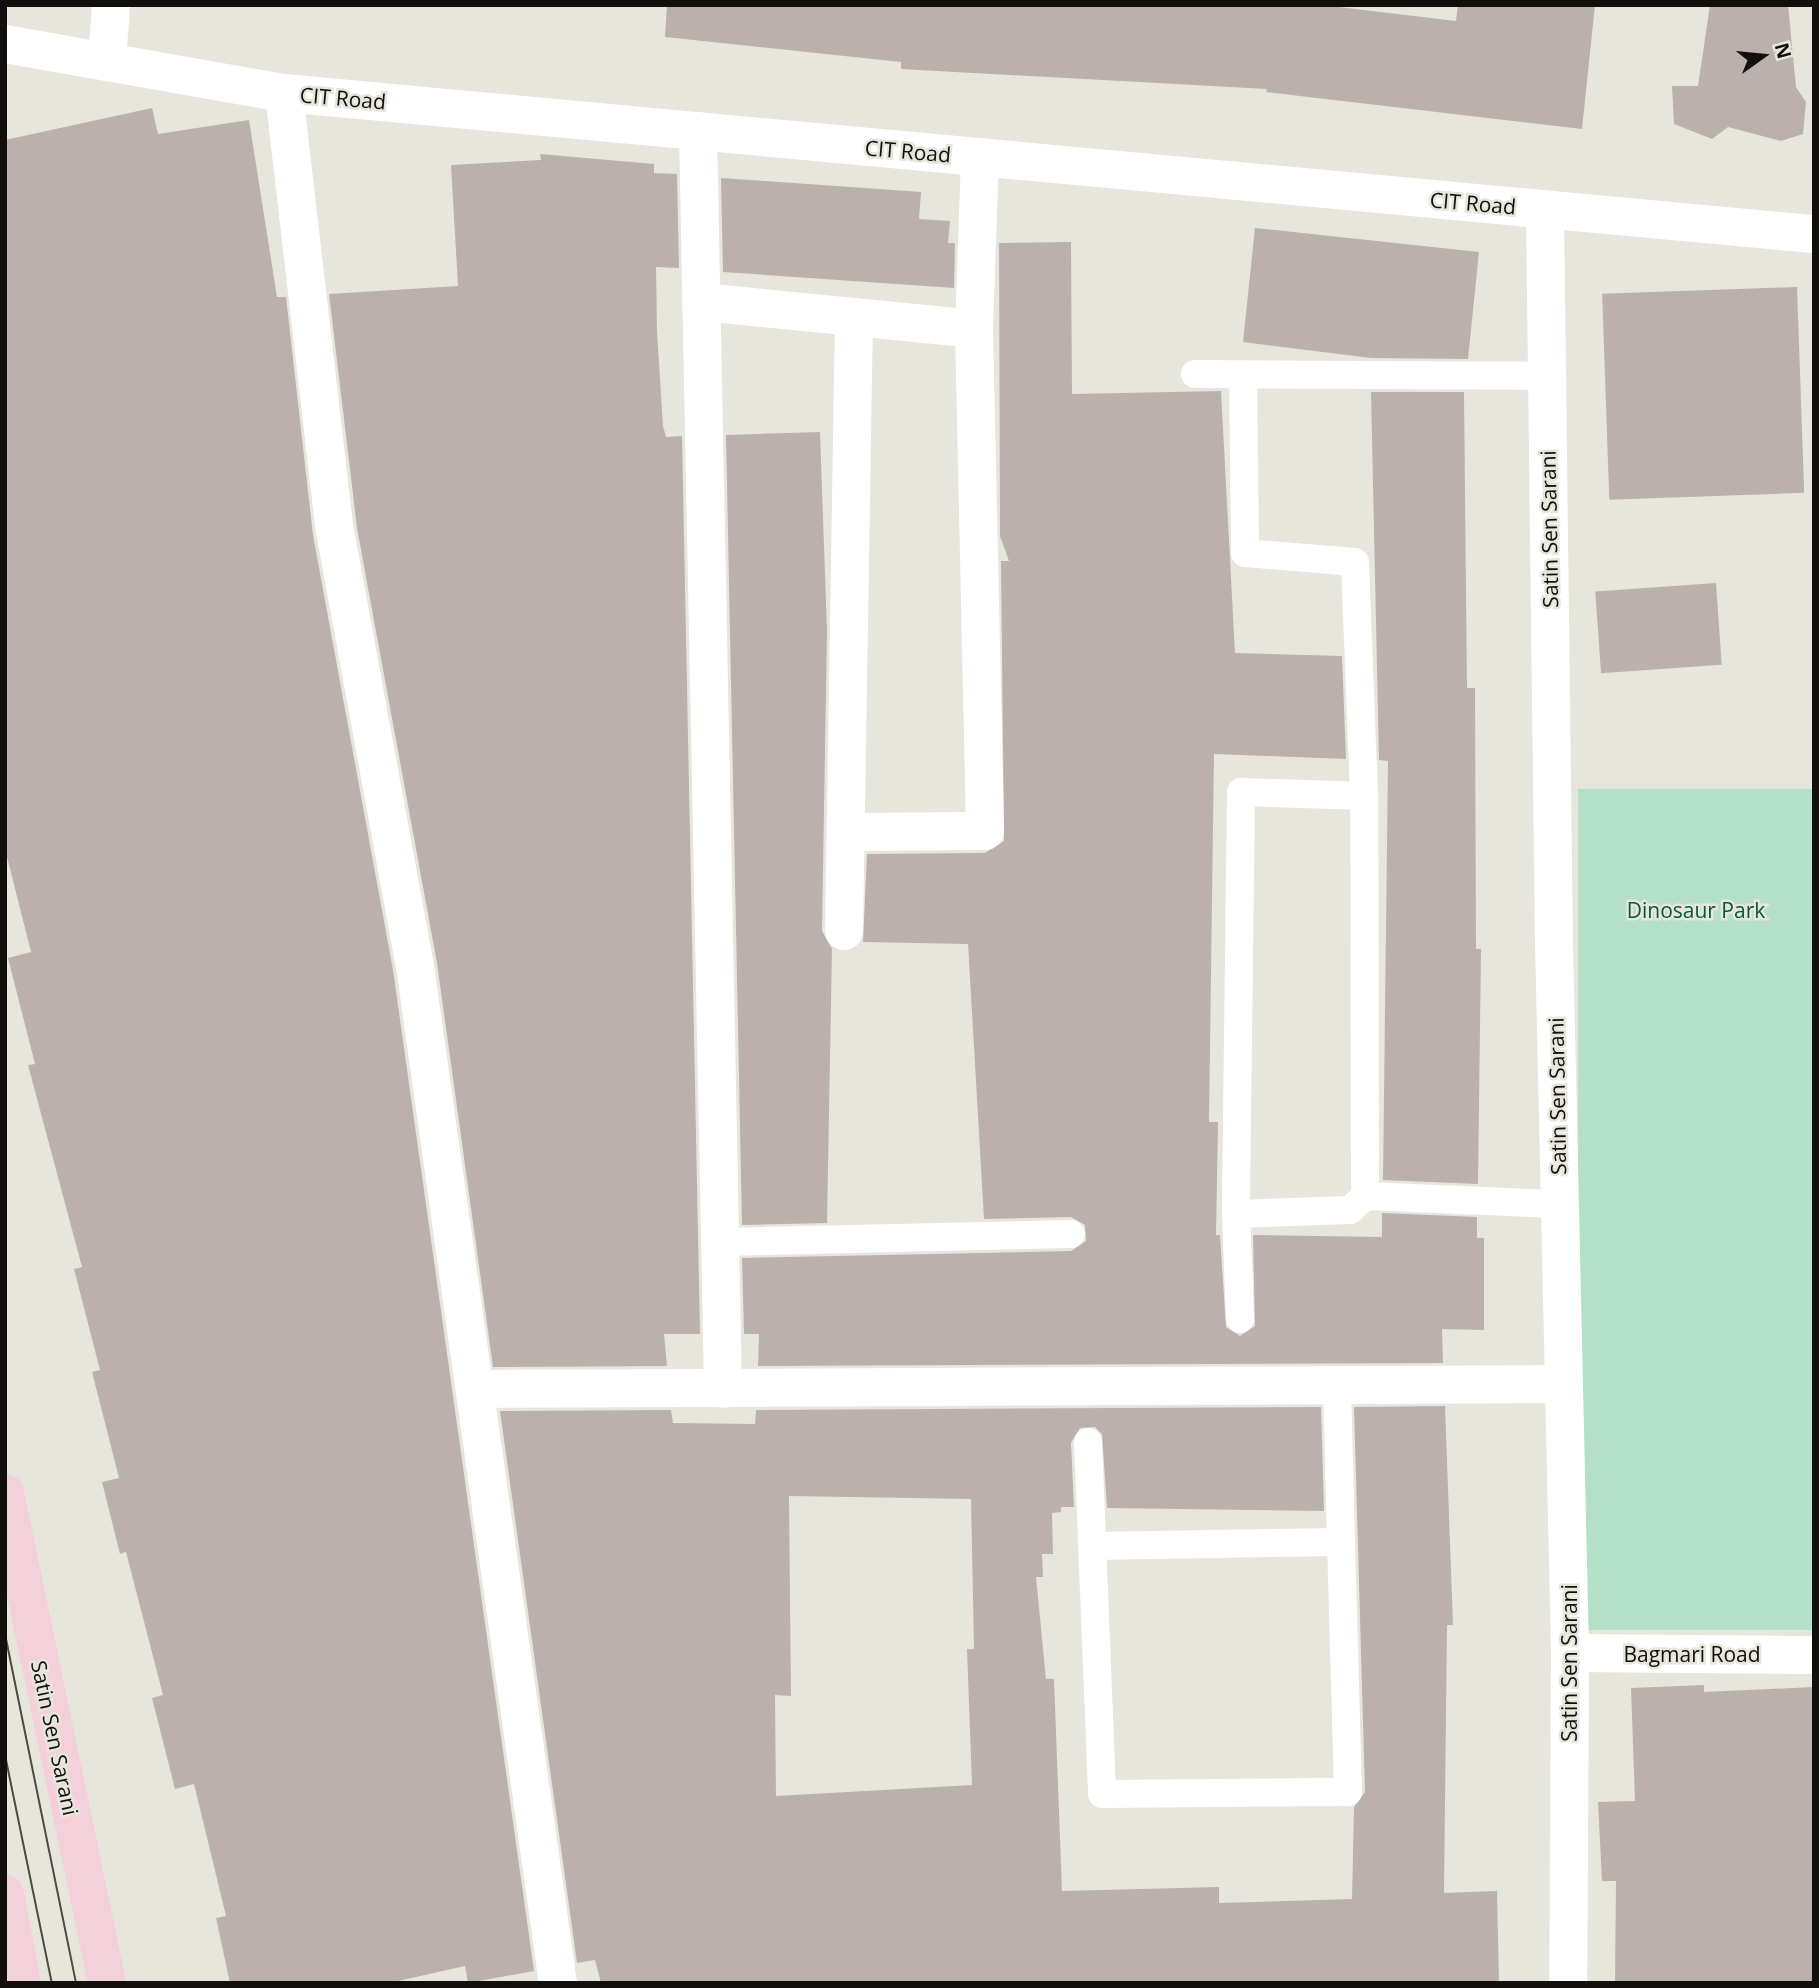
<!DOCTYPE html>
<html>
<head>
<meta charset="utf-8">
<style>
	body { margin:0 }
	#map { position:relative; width:1819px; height:1988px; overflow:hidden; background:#e7e6dc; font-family:"Open Sans",sans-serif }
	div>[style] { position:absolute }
	.green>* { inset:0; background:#b4dfc8; transform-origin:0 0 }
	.building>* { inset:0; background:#bbb0ae; transform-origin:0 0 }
	.service>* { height:28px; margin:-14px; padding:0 14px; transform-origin:14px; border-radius:14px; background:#fff }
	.minor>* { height:38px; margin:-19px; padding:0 19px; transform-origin:19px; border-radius:19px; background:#fff }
	.tertiary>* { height:38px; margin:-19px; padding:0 19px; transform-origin:19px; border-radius:19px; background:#fff }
	.secondary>* { height:38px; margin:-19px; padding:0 19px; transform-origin:19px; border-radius:19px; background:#f4d0db }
	.tram>* { height:2px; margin:-1px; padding:0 1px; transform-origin:1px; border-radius:1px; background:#4b4a45 }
	span { translate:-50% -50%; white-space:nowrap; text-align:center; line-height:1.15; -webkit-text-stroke:5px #e7e6dc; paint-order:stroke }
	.street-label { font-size:21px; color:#11100d }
	.park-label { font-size:21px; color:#03593b }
	.frame { position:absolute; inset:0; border:7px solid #11100d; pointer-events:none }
	.north { position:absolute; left:1728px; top:21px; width:70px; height:70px; -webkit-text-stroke:5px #e7e6dc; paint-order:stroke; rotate:75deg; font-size:19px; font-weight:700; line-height:28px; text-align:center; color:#11100d }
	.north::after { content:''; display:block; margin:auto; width:24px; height:32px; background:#11100d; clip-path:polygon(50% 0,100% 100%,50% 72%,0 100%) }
</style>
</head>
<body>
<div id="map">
	<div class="green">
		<div style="left:1814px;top:789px;width:841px;height:236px;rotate:90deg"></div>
	</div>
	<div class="building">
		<div style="clip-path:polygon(667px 5px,1322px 5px,1456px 21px,1458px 5px,1595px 5px,1582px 129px,1266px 92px,1267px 89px,901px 69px,901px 62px,665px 37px)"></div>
		<div style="clip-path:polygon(1710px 5px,1788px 5px,1796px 87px,1806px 102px,1803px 134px,1781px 141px,1728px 127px,1712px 139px,1674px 124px,1672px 86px,1698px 86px)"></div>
		<div style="clip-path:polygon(152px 108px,158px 134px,249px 120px,277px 297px,286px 297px,313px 535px,393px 970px,534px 1971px,468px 1983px,465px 1966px,389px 1983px,230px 1983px,216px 1918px,226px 1916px,194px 1784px,175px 1789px,152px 1698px,163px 1695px,126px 1552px,120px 1554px,102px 1482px,119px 1478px,92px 1372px,100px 1370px,74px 1269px,82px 1267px,28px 1065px,35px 1064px,8px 958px,31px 952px,5px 849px,5px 140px)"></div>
		<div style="clip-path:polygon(540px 154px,654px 164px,654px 173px,677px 174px,679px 268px,656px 267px,657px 331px,663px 426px,666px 437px,682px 436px,700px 1334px,664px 1334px,667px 1366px,493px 1367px,437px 963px,357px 528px,329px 294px,458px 286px,451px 165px,541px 160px)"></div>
		<div style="clip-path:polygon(721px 178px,921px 192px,919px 219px,950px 221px,948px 243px,955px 243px,954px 288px,723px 272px)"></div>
		<div style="clip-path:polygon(1255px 228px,1479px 252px,1468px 359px,1371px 358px,1243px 342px)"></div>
		<div style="clip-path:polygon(1071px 242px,1072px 394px,1221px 391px,1235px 653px,1342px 656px,1346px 759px,1214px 754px,1209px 1122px,1218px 1122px,1216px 1235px,1220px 1235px,1226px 1327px,1240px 1336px,1255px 1326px,1253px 1235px,1382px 1237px,1382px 1213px,1477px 1217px,1477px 1238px,1484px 1238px,1484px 1330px,1442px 1329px,1443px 1363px,758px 1366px,759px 1334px,744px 1334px,742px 1258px,1071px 1251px,1086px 1241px,1085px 1225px,1071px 1217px,984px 1219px,968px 944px,863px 942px,867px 854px,985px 853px,1004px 841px,1001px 561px,1009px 561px,1000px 536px,999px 243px)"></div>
		<div style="left:1797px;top:287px;width:206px;height:195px;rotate:88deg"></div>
		<div style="clip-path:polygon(1371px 392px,1464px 392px,1467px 688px,1475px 688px,1476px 949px,1481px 949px,1478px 1184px,1383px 1180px,1388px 761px,1379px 760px)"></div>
		<div style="clip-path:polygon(820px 432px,827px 631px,822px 931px,832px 949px,827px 1223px,742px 1225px,726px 435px)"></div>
		<div style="left:1716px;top:583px;width:82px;height:121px;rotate:86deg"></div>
		<div style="clip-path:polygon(evenodd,1445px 1406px,1453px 1625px,1447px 1625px,1444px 1893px,1497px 1891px,1499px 1983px,601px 1983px,595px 1960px,577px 1963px,500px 1411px,671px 1410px,673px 1423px,755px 1424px,756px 1410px,1321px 1407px,1324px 1511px,1107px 1508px,1102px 1434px,1095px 1427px,1080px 1428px,1071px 1443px,1074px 1507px,1061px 1507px,1061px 1512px,1052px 1513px,1053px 1554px,1042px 1554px,1043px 1577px,1036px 1577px,1046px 1679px,1054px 1679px,1062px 1891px,1219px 1887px,1219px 1903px,1352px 1899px,1354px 1807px,1365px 1792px,1354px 1407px,1445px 1406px,789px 1496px,971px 1499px,974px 1649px,967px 1649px,972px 1785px,776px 1796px,775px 1695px,791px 1696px,789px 1496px)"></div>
		<div style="clip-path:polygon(1704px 1685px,1704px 1692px,1814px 1687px,1814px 1983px,1615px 1983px,1616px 1881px,1602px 1881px,1598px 1802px,1635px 1801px,1631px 1688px)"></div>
	</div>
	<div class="service">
		<div style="left:1195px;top:374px;width:352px;rotate:0.3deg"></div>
		<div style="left:1243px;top:377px;width:176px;rotate:89.3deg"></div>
		<div style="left:1245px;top:553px;width:110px;rotate:4.7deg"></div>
		<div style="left:1355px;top:562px;width:234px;rotate:87.8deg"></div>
		<div style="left:1365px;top:1196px;width:194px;rotate:2.4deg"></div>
		<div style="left:1236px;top:1214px;width:114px;rotate:-2deg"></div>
		<div style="left:1350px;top:1210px;width:21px;rotate:-43deg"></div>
		<div style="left:1365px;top:1196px;width:400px;rotate:-90.1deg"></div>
		<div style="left:1364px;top:796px;width:123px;rotate:-178.1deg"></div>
		<div style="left:1241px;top:792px;width:422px;rotate:90.7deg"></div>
		<div style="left:1236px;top:1214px;width:105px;rotate:87.8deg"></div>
		<div style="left:720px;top:1242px;width:351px;rotate:-1.3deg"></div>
		<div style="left:1337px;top:1386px;width:156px;rotate:88.5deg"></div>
		<div style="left:1088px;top:1442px;width:352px;rotate:87.7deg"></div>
		<div style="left:1102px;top:1794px;width:246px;rotate:-0.5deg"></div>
		<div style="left:1348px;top:1792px;width:250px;rotate:-91.6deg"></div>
		<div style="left:1341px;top:1542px;width:248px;rotate:179.1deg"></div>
	</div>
	<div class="minor">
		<div style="left:107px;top:62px;width:57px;rotate:-86deg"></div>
		<div style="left:284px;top:93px;width:441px;rotate:83.4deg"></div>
		<div style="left:335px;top:531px;width:442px;rotate:79.6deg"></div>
		<div style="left:415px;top:966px;width:1027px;rotate:82deg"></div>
		<div style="left:698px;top:131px;width:1258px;rotate:88.86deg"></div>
		<div style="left:1545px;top:209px;width:732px;rotate:89.3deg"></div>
		<div style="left:1554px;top:941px;width:712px;rotate:88.71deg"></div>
		<div style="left:1570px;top:1653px;width:330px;rotate:90.3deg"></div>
		<div style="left:701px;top:302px;width:274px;rotate:5.6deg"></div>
		<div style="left:974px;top:329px;width:502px;rotate:88.74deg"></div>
		<div style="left:985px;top:831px;width:139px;rotate:179.6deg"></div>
		<div style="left:974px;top:329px;width:171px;rotate:-88deg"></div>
		<div style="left:844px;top:931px;width:614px;rotate:-89.07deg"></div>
		<div style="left:476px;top:1389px;width:1088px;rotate:-0.26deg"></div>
		<div style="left:1570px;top:1653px;width:244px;rotate:0.5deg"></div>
	</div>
	<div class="tertiary">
		<div style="left:5px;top:44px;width:283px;rotate:10deg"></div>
		<div style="left:284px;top:93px;width:1536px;rotate:5.27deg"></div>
	</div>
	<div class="secondary">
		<div style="left:5px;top:1493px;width:501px;rotate:78.24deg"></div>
		<div style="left:5px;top:1894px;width:91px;rotate:79.2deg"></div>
	</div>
	<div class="tram">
		<div style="left:5px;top:1634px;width:356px;rotate:78.5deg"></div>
		<div style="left:5px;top:1755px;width:233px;rotate:78.4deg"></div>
	</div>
	<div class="street-label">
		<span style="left:343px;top:98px;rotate:5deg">CIT Road</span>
		<span style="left:908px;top:151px;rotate:5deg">CIT Road</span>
		<span style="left:1473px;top:203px;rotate:5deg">CIT Road</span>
		<span style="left:1549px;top:529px;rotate:-91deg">Satin Sen Sarani</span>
		<span style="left:1557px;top:1096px;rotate:-91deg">Satin Sen Sarani</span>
		<span style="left:1692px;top:1654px">Bagmari Road</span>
		<span style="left:1569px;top:1663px;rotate:-90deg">Satin Sen Sarani</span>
		<span style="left:55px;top:1738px;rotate:78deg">Satin Sen Sarani</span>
	</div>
	<div class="park-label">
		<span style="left:1696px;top:910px">Dinosaur Park</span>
	</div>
	<div class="frame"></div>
	<div class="north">N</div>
</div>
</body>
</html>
